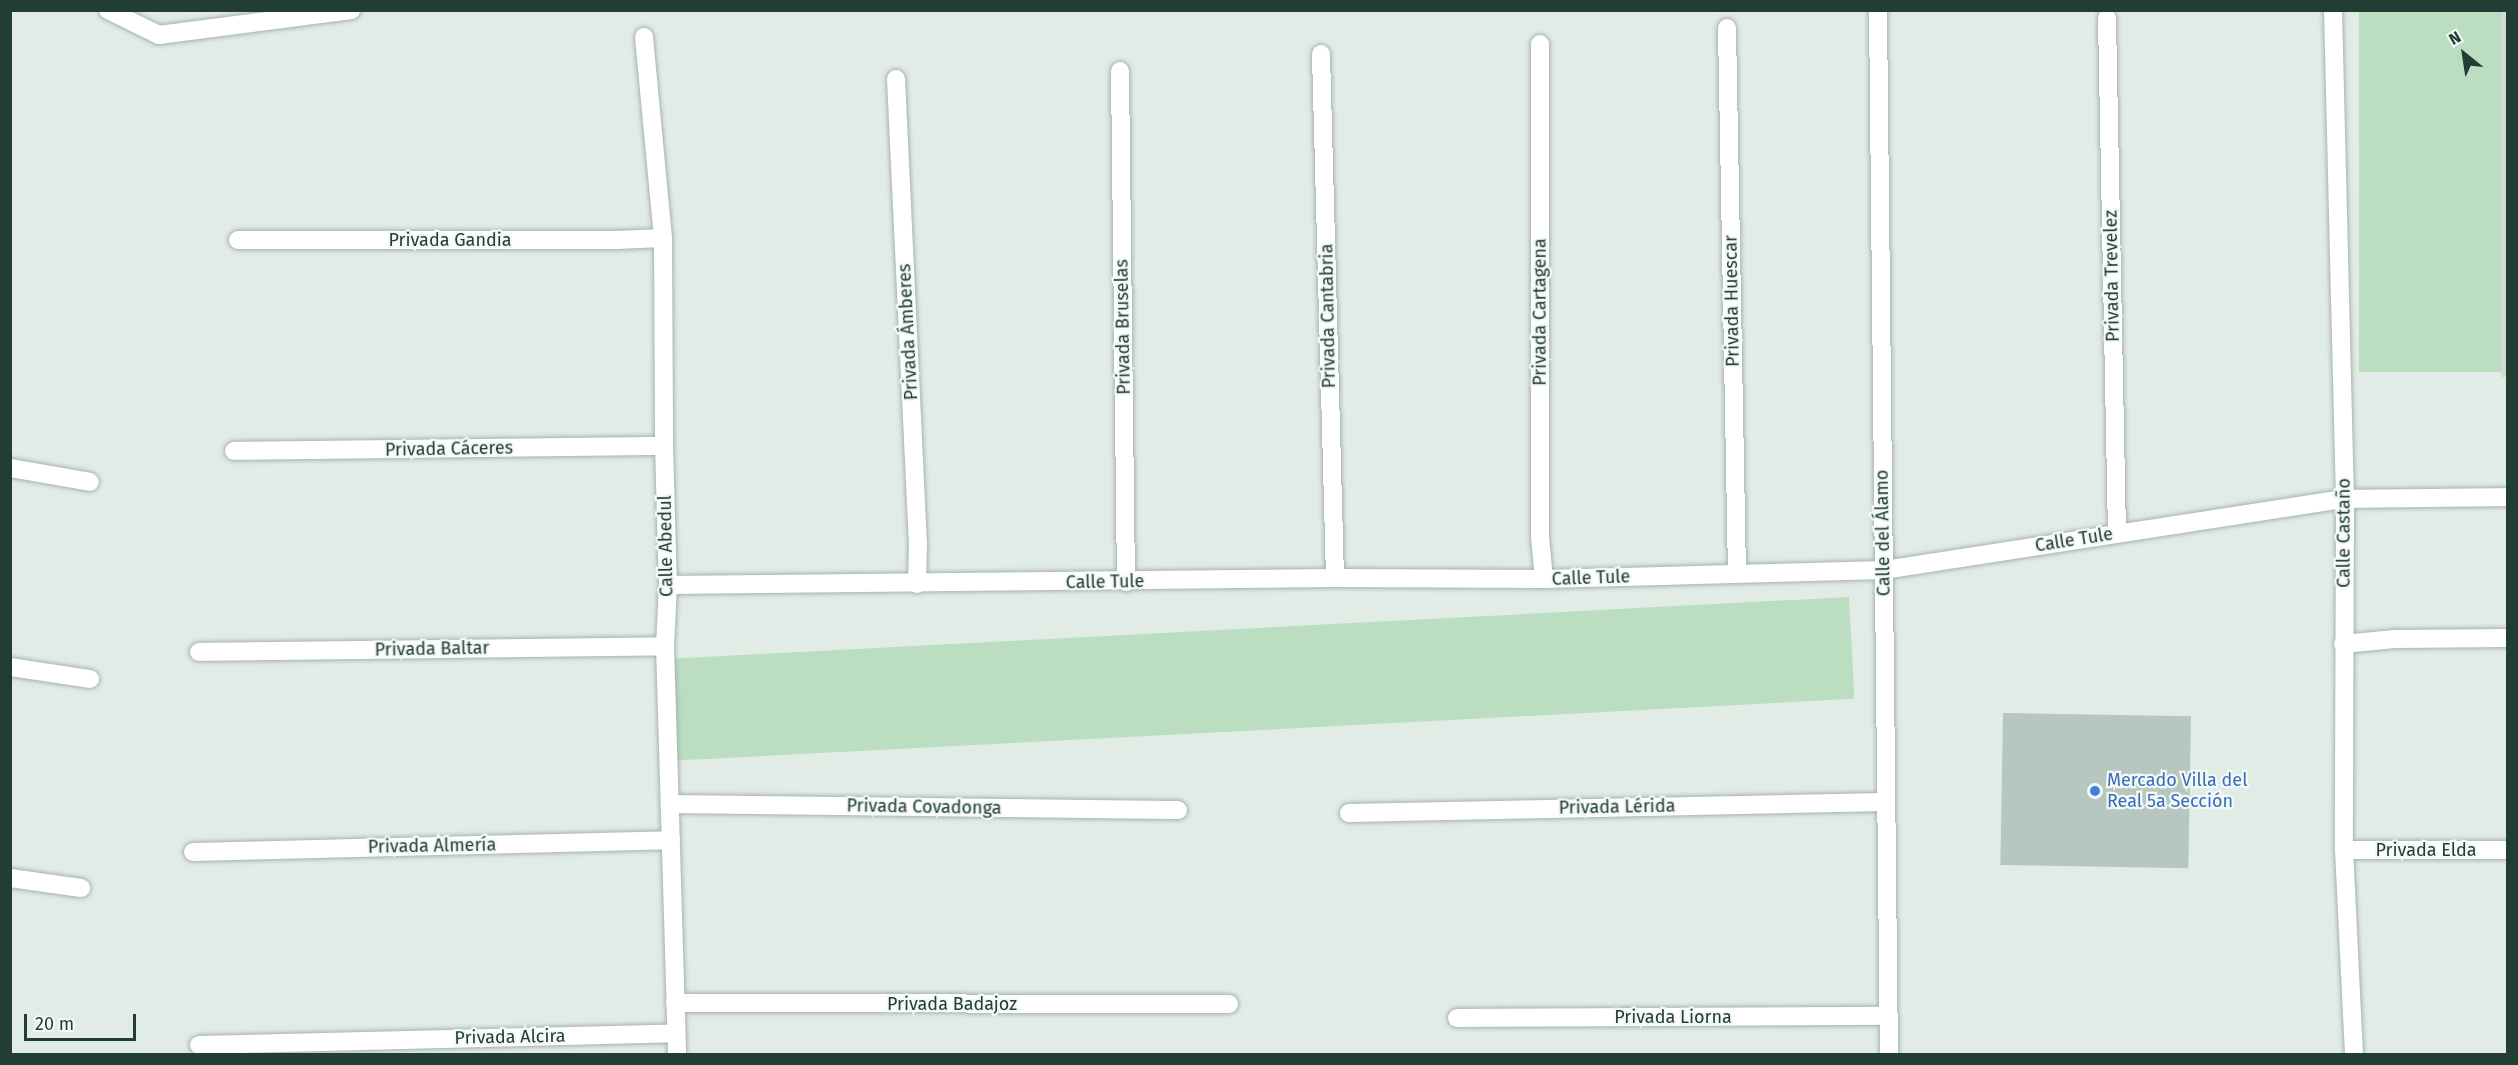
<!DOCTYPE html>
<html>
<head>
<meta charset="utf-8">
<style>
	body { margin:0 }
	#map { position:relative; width:2518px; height:1065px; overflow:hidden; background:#e2ece6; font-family:"Fira Sans",sans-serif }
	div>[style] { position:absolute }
	.built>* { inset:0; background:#d0dcd5 }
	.green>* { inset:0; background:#bbddc0; transform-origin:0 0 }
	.building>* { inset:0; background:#b7c7bf; transform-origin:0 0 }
	.roads { filter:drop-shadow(0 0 2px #a5b4ad) drop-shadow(0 0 2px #a5b4ad) }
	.minor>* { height:18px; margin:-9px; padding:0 9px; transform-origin:9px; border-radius:9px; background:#fff }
	.dots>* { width:16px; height:16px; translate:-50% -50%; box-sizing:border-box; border:3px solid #f3f9f5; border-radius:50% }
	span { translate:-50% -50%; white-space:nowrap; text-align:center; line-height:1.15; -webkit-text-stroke:4.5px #f3f9f5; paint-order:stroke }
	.street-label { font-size:18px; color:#223d33 }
	.shop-label { font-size:18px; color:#366cbe }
	.left { translate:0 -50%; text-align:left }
	.frame { position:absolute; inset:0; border:12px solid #223d33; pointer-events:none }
	.north { position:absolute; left:2434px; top:24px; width:60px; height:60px; -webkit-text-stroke:4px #f3f9f5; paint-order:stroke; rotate:330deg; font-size:16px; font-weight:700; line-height:24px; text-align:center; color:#223d33 }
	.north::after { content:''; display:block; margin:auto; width:21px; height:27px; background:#223d33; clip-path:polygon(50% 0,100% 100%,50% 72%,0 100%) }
	.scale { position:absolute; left:24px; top:1014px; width:112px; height:27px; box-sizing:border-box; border:3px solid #223d33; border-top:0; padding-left:8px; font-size:18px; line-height:21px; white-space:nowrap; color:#223d33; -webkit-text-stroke:4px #f3f9f5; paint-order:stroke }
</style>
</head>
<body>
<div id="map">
	<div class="built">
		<div style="clip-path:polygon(2507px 10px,2508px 377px,2501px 377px,2502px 11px)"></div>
	</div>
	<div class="green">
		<div style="left:2359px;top:11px;width:143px;height:361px"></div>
		<div style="left:1849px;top:597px;width:102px;height:1180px;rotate:87deg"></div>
	</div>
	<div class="building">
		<div style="left:2003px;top:713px;width:188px;height:152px;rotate:1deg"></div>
	</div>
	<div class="roads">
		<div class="minor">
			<div style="left:108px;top:10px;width:57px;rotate:26.1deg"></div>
			<div style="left:159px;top:35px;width:194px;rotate:-7.4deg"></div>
			<div style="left:1878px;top:10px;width:1044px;rotate:89.4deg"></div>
			<div style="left:2333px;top:10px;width:489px;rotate:88.6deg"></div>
			<div style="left:2345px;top:499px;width:351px;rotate:90.2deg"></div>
			<div style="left:2344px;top:850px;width:204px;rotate:87.2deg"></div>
			<div style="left:2107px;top:18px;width:516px;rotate:88.89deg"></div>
			<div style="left:1727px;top:28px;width:545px;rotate:88.95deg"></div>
			<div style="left:644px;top:37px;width:202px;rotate:84.6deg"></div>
			<div style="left:663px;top:238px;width:208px;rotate:89.7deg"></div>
			<div style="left:664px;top:446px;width:139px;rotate:88.4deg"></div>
			<div style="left:668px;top:585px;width:61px;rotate:92.8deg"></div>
			<div style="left:665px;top:646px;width:408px;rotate:88.3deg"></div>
			<div style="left:1540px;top:44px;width:493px;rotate:90deg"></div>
			<div style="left:1540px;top:537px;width:42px;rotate:84.6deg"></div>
			<div style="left:1321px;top:54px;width:524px;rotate:88.47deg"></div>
			<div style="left:1120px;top:71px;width:511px;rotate:89.33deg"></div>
			<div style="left:896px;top:79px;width:466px;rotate:87.3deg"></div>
			<div style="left:918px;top:544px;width:40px;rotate:91.4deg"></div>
			<div style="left:238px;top:240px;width:378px"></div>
			<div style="left:616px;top:240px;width:47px;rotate:-2.4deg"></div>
			<div style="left:234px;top:451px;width:430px;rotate:-0.7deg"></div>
			<div style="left:10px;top:468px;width:81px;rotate:9.9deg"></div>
			<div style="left:668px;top:585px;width:667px;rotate:-0.6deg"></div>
			<div style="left:1335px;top:578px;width:209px;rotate:0.3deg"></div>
			<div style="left:1544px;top:579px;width:340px;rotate:-1.5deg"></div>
			<div style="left:1884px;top:570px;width:466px;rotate:-8.8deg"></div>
			<div style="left:2345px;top:499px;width:163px;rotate:-0.7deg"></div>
			<div style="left:2343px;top:644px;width:52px;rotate:-5.5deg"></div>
			<div style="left:2395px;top:639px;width:113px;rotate:-0.5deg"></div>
			<div style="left:199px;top:652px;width:466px;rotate:-0.7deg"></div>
			<div style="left:10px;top:667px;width:81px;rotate:8.5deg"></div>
			<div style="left:670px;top:804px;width:508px;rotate:0.68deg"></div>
			<div style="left:1349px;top:813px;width:536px;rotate:-1.18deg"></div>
			<div style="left:2344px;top:850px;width:164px"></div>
			<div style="left:193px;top:852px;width:478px;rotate:-1.4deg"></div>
			<div style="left:10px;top:878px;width:72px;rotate:8deg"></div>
			<div style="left:675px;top:1003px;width:554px;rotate:0.1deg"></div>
			<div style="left:1457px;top:1018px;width:432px;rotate:-0.3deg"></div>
			<div style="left:199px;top:1045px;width:477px;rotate:-1.4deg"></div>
		</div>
	</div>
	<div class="dots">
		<div style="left:2095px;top:791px;background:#3f7fe0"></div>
	</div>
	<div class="street-label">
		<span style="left:450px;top:240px">Privada Gandia</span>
		<span style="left:2112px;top:276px;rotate:-91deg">Privada Trevelez</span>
		<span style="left:1732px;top:301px;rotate:-91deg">Privada Huescar</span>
		<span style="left:1540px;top:312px;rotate:-90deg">Privada Cartagena</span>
		<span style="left:1328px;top:316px;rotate:-91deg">Privada Cantabria</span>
		<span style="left:1123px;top:327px;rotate:-91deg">Privada Bruselas</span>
		<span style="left:908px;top:332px;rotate:-93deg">Privada Ámberes</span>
		<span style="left:449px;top:449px;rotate:-1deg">Privada Cáceres</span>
		<span style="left:1883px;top:533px;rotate:-91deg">Calle del Álamo</span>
		<span style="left:2344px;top:533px;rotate:-90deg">Calle Castaño</span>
		<span style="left:2074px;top:540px;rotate:-9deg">Calle Tule</span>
		<span style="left:666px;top:546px;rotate:-91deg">Calle Abedul</span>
		<span style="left:1591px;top:578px;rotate:-2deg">Calle Tule</span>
		<span style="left:1105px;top:582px;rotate:-1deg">Calle Tule</span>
		<span style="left:432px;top:649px;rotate:-1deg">Privada Baltar</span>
		<span style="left:924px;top:807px;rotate:1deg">Privada Covadonga</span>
		<span style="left:1617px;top:807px;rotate:-1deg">Privada Lérida</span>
		<span style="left:432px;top:846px;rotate:-1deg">Privada Almería</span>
		<span style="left:2426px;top:850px">Privada Elda</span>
		<span style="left:952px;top:1004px">Privada Badajoz</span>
		<span style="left:1673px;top:1017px">Privada Liorna</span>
		<span style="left:510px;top:1037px;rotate:-1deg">Privada Alcira</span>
	</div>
	<div class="shop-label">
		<span class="left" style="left:2107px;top:791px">Mercado Villa del<br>Real 5a Sección</span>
	</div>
	<div class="frame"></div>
	<div class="north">N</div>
	<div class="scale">20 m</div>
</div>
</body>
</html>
